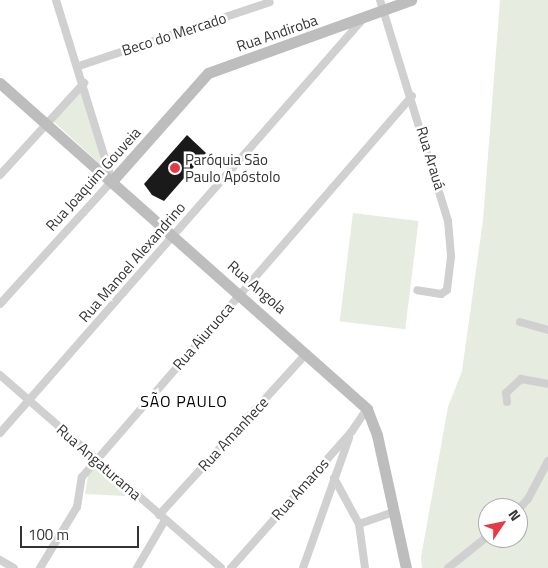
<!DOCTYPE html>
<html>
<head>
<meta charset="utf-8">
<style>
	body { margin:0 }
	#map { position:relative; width:548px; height:568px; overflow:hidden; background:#fff; font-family:"Titillium Web",sans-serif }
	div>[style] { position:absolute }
	.green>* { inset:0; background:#e6ecdf; transform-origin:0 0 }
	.building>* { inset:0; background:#1a1a1a }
	.street>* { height:8px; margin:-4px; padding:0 4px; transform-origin:4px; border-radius:4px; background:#d0d0d0 }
	.secondary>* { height:11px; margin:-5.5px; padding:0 5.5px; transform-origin:5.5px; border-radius:5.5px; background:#bdbdbd }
	.dots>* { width:14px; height:14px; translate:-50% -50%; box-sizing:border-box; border:2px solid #fff; border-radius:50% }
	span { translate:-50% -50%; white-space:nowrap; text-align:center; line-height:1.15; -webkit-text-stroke:5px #fff; paint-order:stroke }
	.street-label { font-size:15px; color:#333 }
	.poi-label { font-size:15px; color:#333 }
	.left { translate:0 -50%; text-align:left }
	.neighbourhood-label { font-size:16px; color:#000; letter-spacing:1px }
	.north { position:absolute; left:478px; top:498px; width:50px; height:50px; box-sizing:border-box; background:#fff; border:1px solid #adadad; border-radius:50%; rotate:56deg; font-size:14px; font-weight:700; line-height:20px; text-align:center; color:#333 }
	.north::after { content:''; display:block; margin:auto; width:18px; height:22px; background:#e63946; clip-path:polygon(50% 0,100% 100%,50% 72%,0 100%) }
	.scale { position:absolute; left:20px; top:526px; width:119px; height:22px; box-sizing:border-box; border:2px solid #333; border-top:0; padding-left:6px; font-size:15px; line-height:18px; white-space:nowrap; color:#333; -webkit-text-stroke:4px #fff; paint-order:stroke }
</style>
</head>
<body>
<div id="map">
	<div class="green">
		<div style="clip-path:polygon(evenodd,500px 0,548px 0,548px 568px,422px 568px,421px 557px,448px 407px,462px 371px,483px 220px,500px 0,488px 508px,518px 508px,518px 538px,488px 538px,488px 508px)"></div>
		<div style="clip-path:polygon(81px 90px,104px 162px,101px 165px,53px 121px)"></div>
		<div style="left:353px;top:213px;width:66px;height:109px;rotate:7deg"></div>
		<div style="clip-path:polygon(98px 466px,127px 492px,125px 496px,85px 494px,88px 475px)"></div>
	</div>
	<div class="building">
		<div style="clip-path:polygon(187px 135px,206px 153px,164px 201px,152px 195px,144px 184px)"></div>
	</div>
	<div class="street">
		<div style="left:380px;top:0;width:231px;rotate:72.9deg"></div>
		<div style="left:448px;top:221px;width:36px;rotate:85deg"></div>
		<div style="left:451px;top:257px;width:33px;rotate:97deg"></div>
		<div style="left:447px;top:290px;width:7px;rotate:146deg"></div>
		<div style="left:441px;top:294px;width:24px;rotate:-171deg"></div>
		<div style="left:79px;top:66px;width:201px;rotate:-18.5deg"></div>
		<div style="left:0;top:175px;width:125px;rotate:-47.6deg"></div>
		<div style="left:0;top:304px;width:166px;rotate:-47.7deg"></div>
		<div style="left:112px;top:181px;width:189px;rotate:-107.2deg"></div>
		<div style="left:520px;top:322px;width:29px;rotate:16deg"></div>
		<div style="left:0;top:375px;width:293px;rotate:41.1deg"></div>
		<div style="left:507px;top:402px;width:9px;rotate:-96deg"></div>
		<div style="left:506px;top:393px;width:21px;rotate:-43deg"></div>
		<div style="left:521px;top:379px;width:27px;rotate:10deg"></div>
		<div style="left:0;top:433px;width:552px;rotate:-48.75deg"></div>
		<div style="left:334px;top:478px;width:52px;rotate:61.5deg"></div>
		<div style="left:359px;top:524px;width:44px;rotate:82.2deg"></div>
		<div style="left:518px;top:510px;width:15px;rotate:-48deg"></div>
		<div style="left:528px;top:499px;width:43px;rotate:-62.2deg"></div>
		<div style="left:159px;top:515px;width:219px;rotate:-47.6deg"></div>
		<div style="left:359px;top:524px;width:36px;rotate:-19deg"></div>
		<div style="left:0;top:560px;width:16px;rotate:30deg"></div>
		<div style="left:40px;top:568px;width:71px;rotate:-58.8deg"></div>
		<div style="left:77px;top:507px;width:30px;rotate:-81deg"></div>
		<div style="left:82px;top:477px;width:504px;rotate:-49.1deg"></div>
		<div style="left:137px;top:568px;width:56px;rotate:-59.7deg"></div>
		<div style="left:231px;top:568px;width:183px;rotate:-48.5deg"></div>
		<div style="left:352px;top:431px;width:27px;rotate:-56deg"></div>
		<div style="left:303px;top:568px;width:138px;rotate:-70.5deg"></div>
		<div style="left:448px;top:568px;width:51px;rotate:-38.7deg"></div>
	</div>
	<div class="secondary">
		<div style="left:0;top:83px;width:491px;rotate:41.6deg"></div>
		<div style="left:367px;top:409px;width:28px;rotate:69deg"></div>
		<div style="left:377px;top:435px;width:136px;rotate:77.7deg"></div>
		<div style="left:112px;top:181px;width:144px;rotate:-48.4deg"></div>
		<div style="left:208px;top:73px;width:216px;rotate:-19.8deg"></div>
	</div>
	<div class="dots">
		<div style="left:175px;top:168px;background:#e63946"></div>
	</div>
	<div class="street-label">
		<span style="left:277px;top:33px;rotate:-19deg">Rua Andiroba</span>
		<span style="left:174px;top:34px;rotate:-18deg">Beco do Mercado</span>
		<span style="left:431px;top:158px;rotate:73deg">Rua Arauá</span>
		<span style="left:93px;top:179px;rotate:-48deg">Rua Joaquim Gouveia</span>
		<span style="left:132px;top:262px;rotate:-49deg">Rua Manoel Alexandrino</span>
		<span style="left:257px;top:287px;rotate:41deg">Rua Angola</span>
		<span style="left:203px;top:336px;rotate:-49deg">Rua Aiuruoca</span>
		<span style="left:233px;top:434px;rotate:-47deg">Rua Amanhece</span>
		<span style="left:99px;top:462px;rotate:41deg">Rua Angaturama</span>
		<span style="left:300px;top:489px;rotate:-48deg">Rua Amaros</span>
	</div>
	<div class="poi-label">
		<span class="left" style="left:185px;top:168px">Paróquia São<br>Paulo Apóstolo</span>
	</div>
	<div class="neighbourhood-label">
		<span style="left:184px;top:401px">SÃO PAULO</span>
	</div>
	<div class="north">N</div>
	<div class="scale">100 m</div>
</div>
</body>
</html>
